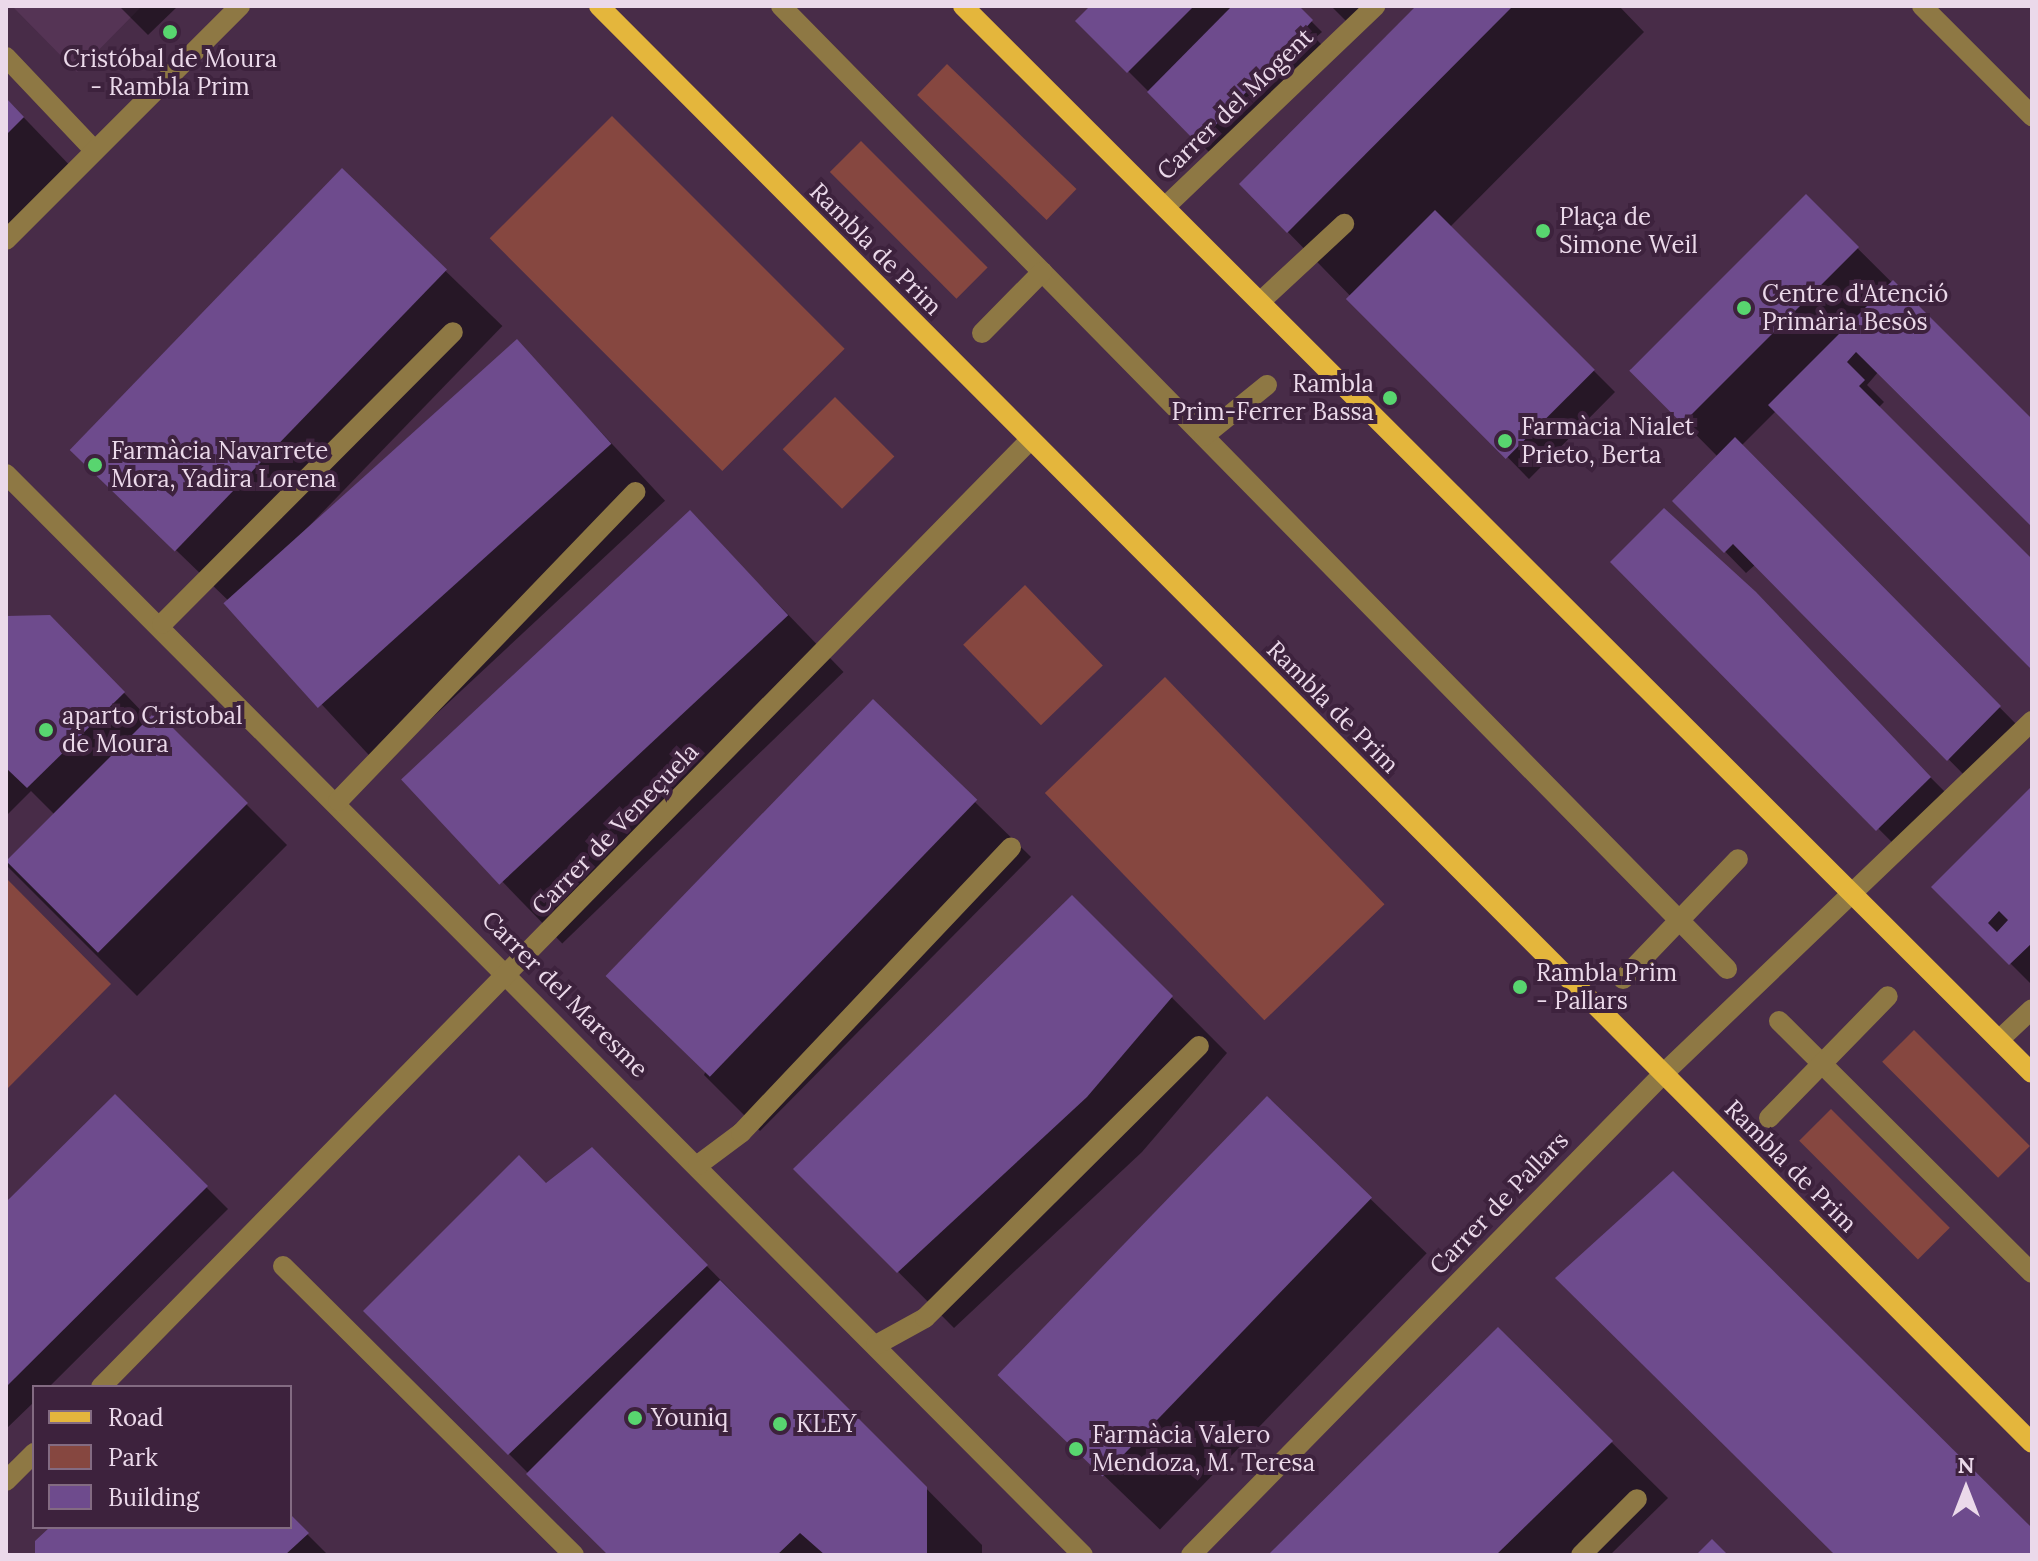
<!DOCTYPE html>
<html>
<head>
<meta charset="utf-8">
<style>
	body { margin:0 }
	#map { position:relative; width:2038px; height:1561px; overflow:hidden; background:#482c48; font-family:Lora,serif }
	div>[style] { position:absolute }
	.built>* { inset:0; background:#553455 }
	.green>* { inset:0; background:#864740; transform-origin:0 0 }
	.shadow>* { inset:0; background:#0007; transform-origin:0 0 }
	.building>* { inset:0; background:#6e4b8d; transform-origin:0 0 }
	.minor>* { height:20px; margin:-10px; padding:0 10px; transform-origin:10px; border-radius:10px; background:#8e7844 }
	.major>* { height:20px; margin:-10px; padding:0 10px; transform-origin:10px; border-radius:10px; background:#e4b63c }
	.dots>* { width:22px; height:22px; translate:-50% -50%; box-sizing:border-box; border:4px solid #3d223d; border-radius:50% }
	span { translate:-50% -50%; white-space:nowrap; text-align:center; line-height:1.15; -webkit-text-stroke:8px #3d223d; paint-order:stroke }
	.poi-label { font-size:24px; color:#ebd9ea }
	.left { translate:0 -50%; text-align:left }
	.right { translate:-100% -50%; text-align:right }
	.street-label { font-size:24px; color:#ebd9ea }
	.frame { position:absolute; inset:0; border:8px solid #ebd9ea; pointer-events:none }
	.legend { position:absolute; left:32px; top:1385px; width:260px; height:144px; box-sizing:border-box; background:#3d223d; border:2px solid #836b82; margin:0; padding:10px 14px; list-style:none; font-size:24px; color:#ebd9ea }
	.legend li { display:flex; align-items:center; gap:16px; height:40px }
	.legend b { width:40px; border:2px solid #836b82 }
	.north { position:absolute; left:1926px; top:1449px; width:80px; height:80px; -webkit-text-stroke:6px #3d223d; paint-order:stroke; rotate:0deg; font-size:22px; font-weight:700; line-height:32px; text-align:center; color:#ebd9ea }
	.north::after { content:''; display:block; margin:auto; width:28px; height:36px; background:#ebd9ea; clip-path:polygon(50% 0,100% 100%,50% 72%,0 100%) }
</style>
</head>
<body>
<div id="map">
	<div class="built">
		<div style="clip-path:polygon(12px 6px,142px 6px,77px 72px)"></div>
	</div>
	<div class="green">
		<div style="left:947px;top:64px;width:180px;height:43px;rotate:44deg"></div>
		<div style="left:612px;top:116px;width:329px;height:173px;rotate:45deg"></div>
		<div style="left:861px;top:141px;width:179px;height:44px;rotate:45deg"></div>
		<div style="left:835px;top:397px;width:84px;height:74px;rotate:45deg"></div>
		<div style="left:1025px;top:585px;width:112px;height:86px;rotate:46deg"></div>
		<div style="left:1165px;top:677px;width:316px;height:167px;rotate:46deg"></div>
		<div style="clip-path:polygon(6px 878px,111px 984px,6px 1090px)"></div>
		<div style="left:1914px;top:1030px;width:164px;height:45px;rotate:45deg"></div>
		<div style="left:1831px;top:1109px;width:168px;height:45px;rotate:45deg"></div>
	</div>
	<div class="shadow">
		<div style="clip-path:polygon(119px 6px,178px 6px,148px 35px)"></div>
		<div style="clip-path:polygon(1093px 6px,1296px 6px,1322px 32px,1315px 38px,1330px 53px,1221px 164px,1078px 21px)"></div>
		<div style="clip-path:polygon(1331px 6px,1377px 6px,1354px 29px)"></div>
		<div style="clip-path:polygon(1418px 6px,1619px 6px,1644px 32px,1450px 227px,1615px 392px,1529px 479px,1241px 184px)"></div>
		<div style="clip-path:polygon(6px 99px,78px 174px,6px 248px)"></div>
		<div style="left:342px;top:171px;width:223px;height:388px;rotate:44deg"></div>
		<div style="clip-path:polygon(1806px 197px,2032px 422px,2032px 524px,1879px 371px,1867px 385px,1884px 402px,1878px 408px,2032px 561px,2032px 668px,1776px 411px,1741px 446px,2021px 729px,1969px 780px,1756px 564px,1746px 573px,1675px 500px,1718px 457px,1631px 369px)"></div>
		<div style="left:517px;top:342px;width:217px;height:390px;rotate:47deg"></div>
		<div style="left:1664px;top:511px;width:406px;height:73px;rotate:45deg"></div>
		<div style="left:690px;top:513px;width:221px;height:391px;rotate:46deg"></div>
		<div style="clip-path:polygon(6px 618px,105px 673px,150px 720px,156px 714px,287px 845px,137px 996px,6px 865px,55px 815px,31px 791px,6px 816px)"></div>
		<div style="clip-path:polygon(873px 702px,1031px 857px,760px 1131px,704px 1075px)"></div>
		<div style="clip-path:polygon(2032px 789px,2032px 985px,1934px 887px)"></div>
		<div style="clip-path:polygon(1072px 897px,1227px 1053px,1142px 1152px,954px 1328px,796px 1169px)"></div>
		<div style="clip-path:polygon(115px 1096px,228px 1209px,49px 1387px,34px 1387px,34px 1402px,6px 1429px,6px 1205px)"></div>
		<div style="left:1267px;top:1099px;width:222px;height:384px;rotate:44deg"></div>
		<div style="clip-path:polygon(623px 1181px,982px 1545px,982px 1555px,610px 1555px,366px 1311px,546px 1186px)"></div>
		<div style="clip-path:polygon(1498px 1330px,1668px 1498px,1610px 1555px,1272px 1555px)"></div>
		<div style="clip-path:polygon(290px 1517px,328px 1555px,37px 1555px,53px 1527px,290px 1527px)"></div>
	</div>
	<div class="building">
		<div style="clip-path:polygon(1090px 6px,1194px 6px,1127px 73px,1075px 21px)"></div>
		<div style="clip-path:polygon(1232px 6px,1299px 6px,1313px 20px,1198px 144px,1147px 92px)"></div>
		<div style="clip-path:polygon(1416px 6px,1513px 6px,1287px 233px,1239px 184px)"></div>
		<div style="clip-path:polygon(6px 98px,24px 117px,6px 135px)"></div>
		<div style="left:342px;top:168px;width:146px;height:392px;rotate:44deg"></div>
		<div style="left:1806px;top:194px;width:75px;height:250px;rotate:45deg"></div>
		<div style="left:1435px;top:210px;width:226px;height:126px;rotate:45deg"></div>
		<div style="clip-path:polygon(1893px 280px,2032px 419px,2032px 527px,1856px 352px,1847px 362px,1865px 380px,1859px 386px,2032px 559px,2032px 670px,1768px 405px)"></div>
		<div style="left:517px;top:339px;width:141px;height:395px;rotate:48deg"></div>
		<div style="clip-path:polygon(1735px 437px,2001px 706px,1947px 761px,1733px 544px,1724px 553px,1672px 501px)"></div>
		<div style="clip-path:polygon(1664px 508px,1756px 592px,1931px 777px,1876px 831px,1610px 562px)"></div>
		<div style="left:690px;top:510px;width:144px;height:395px;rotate:47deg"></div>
		<div style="clip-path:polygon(50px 615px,125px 692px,27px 788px,6px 768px,6px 616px)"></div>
		<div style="left:873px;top:699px;width:145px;height:385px;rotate:44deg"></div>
		<div style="left:156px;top:711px;width:130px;height:212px;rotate:45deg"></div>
		<div style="clip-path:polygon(evenodd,2032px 786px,2032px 943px,2009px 965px,1931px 887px,2032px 786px,1999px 911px,2008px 920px,1997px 932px,1988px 923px,1999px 911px)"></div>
		<div style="clip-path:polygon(1072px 895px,1173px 996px,1087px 1097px,897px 1273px,793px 1169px)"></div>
		<div style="clip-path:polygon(115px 1094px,208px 1186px,6px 1387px,6px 1202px)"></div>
		<div style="left:1267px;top:1096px;width:146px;height:388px;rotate:44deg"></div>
		<div style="clip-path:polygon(592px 1147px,708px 1265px,508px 1455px,363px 1311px,519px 1155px,546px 1183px)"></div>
		<div style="clip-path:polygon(1673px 1171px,2032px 1528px,2032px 1555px,1835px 1555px,1555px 1278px)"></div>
		<div style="clip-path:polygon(720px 1280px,927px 1487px,927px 1555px,825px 1555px,800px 1533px,777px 1555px,608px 1555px,526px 1474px)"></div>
		<div style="clip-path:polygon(1498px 1327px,1613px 1441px,1496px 1555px,1268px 1555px)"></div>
		<div style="clip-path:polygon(290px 1514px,309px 1533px,285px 1555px,35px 1555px,35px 1541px,50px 1527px,290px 1527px)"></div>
		<div style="clip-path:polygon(1712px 1539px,1728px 1555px,1696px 1555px)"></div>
	</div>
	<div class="minor">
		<div style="left:781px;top:6px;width:1350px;rotate:45.51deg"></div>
		<div style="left:1922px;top:6px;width:156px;rotate:45deg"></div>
		<div style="left:6px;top:57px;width:129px;rotate:46.6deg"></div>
		<div style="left:1165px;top:207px;width:291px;rotate:-43.7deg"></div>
		<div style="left:6px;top:240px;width:331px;rotate:-45deg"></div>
		<div style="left:1260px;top:302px;width:115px;rotate:-42.9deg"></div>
		<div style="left:982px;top:333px;width:86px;rotate:-45.5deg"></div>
		<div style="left:1204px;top:436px;width:81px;rotate:-39deg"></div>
		<div style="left:6px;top:474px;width:1526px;rotate:45.11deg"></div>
		<div style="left:162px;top:624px;width:412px;rotate:-45.1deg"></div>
		<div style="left:338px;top:801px;width:429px;rotate:-46.1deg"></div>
		<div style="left:1623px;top:979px;width:166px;rotate:-46.2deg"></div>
		<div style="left:1779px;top:1021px;width:357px;rotate:44.9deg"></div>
		<div style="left:1999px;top:1040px;width:45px;rotate:-43.2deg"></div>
		<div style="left:1769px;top:1118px;width:170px;rotate:-45.7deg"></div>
		<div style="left:698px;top:1165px;width:54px;rotate:-36.7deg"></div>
		<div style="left:741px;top:1133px;width:393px;rotate:-46.6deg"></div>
		<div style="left:283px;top:1266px;width:410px;rotate:44.8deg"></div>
		<div style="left:876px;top:1345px;width:56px;rotate:-28.9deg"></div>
		<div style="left:925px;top:1318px;width:386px;rotate:-44.8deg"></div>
		<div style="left:101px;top:1387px;width:1325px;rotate:-45.55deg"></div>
		<div style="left:6px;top:1481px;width:40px;rotate:-45deg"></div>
		<div style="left:1191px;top:1555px;width:674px;rotate:-45.54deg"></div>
		<div style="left:1663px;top:1074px;width:511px;rotate:-43.73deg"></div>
		<div style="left:1581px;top:1555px;width:79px;rotate:-45deg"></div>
	</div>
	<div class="major">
		<div style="left:599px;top:6px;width:2029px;rotate:45.08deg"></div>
		<div style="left:963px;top:6px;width:1510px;rotate:44.95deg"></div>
	</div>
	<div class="dots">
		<div style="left:170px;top:32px;background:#58d56f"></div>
		<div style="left:1543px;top:231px;background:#58d56f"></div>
		<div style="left:1744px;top:308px;background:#58d56f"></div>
		<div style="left:1390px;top:398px;background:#58d56f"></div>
		<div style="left:1505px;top:441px;background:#58d56f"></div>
		<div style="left:95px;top:465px;background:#58d56f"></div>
		<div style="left:46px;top:730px;background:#58d56f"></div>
		<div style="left:1520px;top:987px;background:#58d56f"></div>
		<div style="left:635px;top:1418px;background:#58d56f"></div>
		<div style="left:780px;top:1424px;background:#58d56f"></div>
		<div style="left:1076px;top:1449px;background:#58d56f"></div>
	</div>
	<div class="poi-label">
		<span style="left:170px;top:73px">Cristóbal de Moura<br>- Rambla Prim</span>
		<span class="left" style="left:1559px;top:231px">Plaça de<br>Simone Weil</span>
		<span class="left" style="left:1762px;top:308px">Centre d'Atenció<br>Primària Besòs</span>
		<span class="right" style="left:1374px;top:398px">Rambla<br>Prim-Ferrer Bassa</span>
		<span class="left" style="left:1521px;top:441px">Farmàcia Nialet<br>Prieto, Berta</span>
		<span class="left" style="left:111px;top:465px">Farmàcia Navarrete<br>Mora, Yadira Lorena</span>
		<span class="left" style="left:62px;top:730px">aparto Cristobal<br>de Moura</span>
		<span class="left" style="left:1536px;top:987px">Rambla Prim<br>- Pallars</span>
		<span class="left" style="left:651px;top:1418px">Youniq</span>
		<span class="left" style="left:796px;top:1424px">KLEY</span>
		<span class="left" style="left:1092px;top:1449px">Farmàcia Valero<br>Mendoza, M. Teresa</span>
	</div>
	<div class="street-label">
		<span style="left:1235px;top:104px;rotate:-44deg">Carrer del Mogent</span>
		<span style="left:876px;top:249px;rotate:45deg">Rambla de Prim</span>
		<span style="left:1333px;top:707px;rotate:45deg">Rambla de Prim</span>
		<span style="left:615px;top:829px;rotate:-46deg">Carrer de Veneçuela</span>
		<span style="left:565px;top:994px;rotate:45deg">Carrer del Maresme</span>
		<span style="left:1791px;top:1166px;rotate:45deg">Rambla de Prim</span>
		<span style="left:1499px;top:1203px;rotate:-46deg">Carrer de Pallars</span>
	</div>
	<div class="frame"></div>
	<ul class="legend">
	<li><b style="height:10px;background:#e4b63c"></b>Road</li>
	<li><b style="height:22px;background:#864740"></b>Park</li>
	<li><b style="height:22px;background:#6e4b8d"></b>Building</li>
	</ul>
	<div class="north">N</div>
</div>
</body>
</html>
